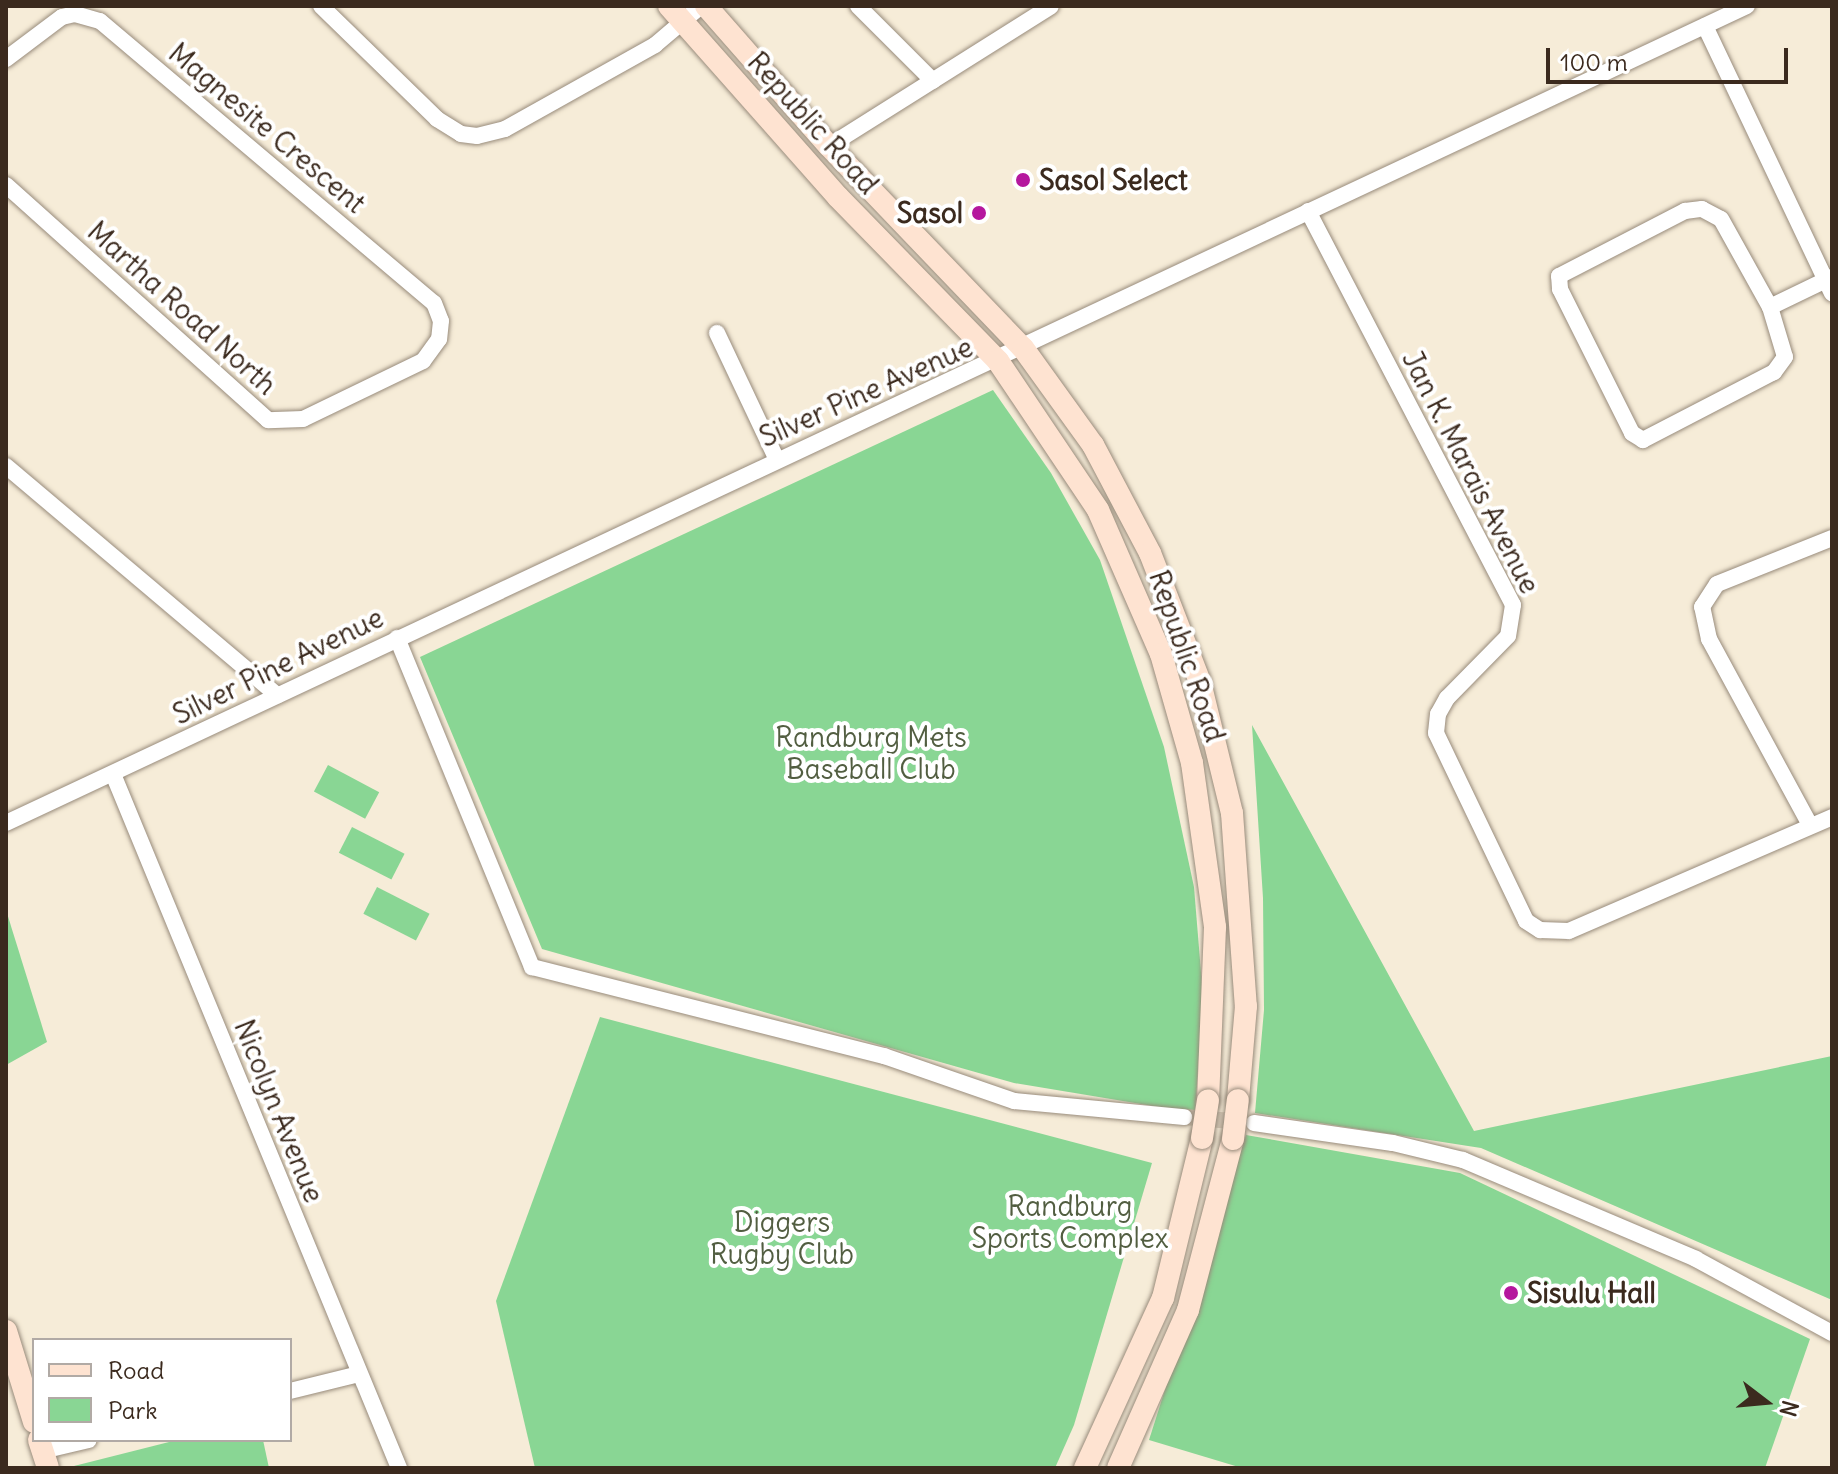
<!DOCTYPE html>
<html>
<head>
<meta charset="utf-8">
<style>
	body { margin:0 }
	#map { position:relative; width:1838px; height:1474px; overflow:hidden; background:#f6ecd8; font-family:Delius,sans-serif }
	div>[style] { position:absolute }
	.green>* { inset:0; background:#89d694; transform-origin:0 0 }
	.street-tunnel>* { height:16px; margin-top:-8px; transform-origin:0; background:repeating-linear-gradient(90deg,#d1c5b3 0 16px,transparent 0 24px) }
	.roads { filter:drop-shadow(0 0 2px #988b7b) drop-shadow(0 0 2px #988b7b) }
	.street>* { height:16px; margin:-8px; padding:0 8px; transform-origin:8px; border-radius:8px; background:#fff }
	.secondary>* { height:22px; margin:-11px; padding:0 11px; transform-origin:11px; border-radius:11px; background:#fee3d1 }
	.bridges { filter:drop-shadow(0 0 2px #988b7b) drop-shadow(0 0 2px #988b7b) }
	.secondary-bridge>* { height:22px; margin:-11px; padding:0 11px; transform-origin:11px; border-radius:11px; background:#fee3d1 }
	.dots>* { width:22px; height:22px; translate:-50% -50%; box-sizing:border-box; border:4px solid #fff; border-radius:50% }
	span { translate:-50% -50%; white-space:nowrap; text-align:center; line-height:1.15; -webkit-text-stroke:8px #fff; paint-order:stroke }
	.street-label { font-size:28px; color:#3b2a1e }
	.poi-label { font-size:28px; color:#3b2a1e; font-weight:700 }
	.left { translate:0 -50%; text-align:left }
	.right { translate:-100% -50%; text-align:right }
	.park-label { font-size:28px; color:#525e41 }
	.frame { position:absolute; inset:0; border:8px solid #3b2a1e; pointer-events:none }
	.legend { position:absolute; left:32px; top:1338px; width:260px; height:104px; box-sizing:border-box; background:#fff; border:2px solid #b1aaa5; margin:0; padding:10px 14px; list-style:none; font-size:24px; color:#3b2a1e }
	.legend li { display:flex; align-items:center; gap:16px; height:40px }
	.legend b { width:40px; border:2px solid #b1aaa5 }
	.north { position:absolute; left:1726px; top:1362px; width:80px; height:80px; -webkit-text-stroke:6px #fff; paint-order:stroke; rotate:106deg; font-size:22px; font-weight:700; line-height:32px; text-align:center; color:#3b2a1e }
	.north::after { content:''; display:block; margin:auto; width:28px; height:36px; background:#3b2a1e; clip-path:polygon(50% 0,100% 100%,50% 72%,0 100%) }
	.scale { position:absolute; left:1546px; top:48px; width:242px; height:36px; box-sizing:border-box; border:4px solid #3b2a1e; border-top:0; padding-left:10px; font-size:24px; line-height:28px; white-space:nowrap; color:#3b2a1e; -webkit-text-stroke:6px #fff; paint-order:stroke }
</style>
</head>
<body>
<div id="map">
	<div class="green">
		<div style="clip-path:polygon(993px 390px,1051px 473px,1100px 560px,1164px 747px,1194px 887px,1203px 997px,1195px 1113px,1014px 1083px,542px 949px,420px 657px)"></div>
		<div style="clip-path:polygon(1252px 725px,1474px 1131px,1832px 1056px,1832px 1300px,1481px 1148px,1255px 1113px,1264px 1010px,1263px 898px)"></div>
		<div style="left:328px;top:765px;width:58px;height:30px;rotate:28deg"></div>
		<div style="left:352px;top:827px;width:59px;height:29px;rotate:27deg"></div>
		<div style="left:377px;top:887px;width:59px;height:30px;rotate:27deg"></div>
		<div style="clip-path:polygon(6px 910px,47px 1042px,6px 1065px)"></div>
		<div style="clip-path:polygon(600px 1017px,1152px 1163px,1074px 1425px,1055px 1468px,535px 1468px,496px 1301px)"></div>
		<div style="clip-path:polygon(1246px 1135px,1460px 1173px,1810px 1339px,1765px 1468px,1242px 1468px,1149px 1440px)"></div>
		<div style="clip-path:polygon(177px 1440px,263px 1440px,269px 1468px,74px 1466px)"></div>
	</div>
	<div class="street-tunnel">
		<div style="left:1184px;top:1117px;width:60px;rotate:4.8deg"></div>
	</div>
	<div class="roads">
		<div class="street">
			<div style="left:321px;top:6px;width:162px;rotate:44.2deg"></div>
			<div style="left:437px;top:119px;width:28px;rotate:32deg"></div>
			<div style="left:461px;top:134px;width:16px;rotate:7deg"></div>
			<div style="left:477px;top:136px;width:29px;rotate:-14deg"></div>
			<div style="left:505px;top:129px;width:172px;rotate:-29.2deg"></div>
			<div style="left:655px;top:45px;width:60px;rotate:-40.3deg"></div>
			<div style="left:858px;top:6px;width:106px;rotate:45deg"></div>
			<div style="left:1705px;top:26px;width:296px;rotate:64.6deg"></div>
			<div style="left:6px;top:59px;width:70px;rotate:-36.9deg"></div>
			<div style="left:62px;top:17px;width:13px;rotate:-13deg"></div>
			<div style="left:75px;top:14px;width:26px;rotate:16deg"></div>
			<div style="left:100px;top:21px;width:437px;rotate:40.2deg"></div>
			<div style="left:434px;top:303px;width:19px;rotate:69deg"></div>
			<div style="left:441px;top:321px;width:18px;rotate:96deg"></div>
			<div style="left:439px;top:339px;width:27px;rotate:126deg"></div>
			<div style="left:423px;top:361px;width:133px;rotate:154.2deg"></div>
			<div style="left:303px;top:419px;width:35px;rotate:178deg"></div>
			<div style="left:268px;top:420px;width:352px;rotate:-138.1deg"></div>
			<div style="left:829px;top:146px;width:262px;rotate:-32.2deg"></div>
			<div style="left:1702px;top:209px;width:21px;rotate:28deg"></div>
			<div style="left:1721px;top:219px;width:101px;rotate:60.9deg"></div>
			<div style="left:1770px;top:307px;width:52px;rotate:73.3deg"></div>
			<div style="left:1785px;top:357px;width:19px;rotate:126deg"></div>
			<div style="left:1774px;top:372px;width:148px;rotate:152.6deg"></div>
			<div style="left:1643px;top:440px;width:13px;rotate:-148deg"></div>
			<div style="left:1632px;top:433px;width:161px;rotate:-116.6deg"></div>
			<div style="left:1560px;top:289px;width:13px;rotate:-94deg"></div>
			<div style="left:1559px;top:276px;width:142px;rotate:-27.3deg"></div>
			<div style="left:1685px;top:211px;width:17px;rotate:-7deg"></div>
			<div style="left:1308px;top:211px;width:444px;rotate:62.5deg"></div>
			<div style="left:1513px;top:605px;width:31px;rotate:99deg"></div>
			<div style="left:1508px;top:636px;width:87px;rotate:134.5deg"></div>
			<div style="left:1447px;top:698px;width:18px;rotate:119deg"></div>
			<div style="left:1438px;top:714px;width:19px;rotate:96deg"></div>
			<div style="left:1436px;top:733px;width:208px;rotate:64.4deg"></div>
			<div style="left:1526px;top:921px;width:17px;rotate:33deg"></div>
			<div style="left:1540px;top:930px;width:29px;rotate:2deg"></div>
			<div style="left:1569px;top:931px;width:287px;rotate:-23.4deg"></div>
			<div style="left:1770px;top:307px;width:69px;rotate:-25.8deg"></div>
			<div style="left:717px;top:333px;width:140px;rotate:64.7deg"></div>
			<div style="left:6px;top:466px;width:355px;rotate:40.2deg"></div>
			<div style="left:397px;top:638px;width:356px;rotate:67.7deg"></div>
			<div style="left:532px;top:967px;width:363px;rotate:14.2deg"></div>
			<div style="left:884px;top:1056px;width:138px;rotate:19.1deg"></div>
			<div style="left:1014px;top:1101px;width:171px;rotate:5.4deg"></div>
			<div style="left:113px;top:774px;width:751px;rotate:67.6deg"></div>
			<div style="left:6px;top:823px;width:1923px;rotate:-25.14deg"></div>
			<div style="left:1810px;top:825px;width:212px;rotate:-118.5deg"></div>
			<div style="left:1709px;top:639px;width:33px;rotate:-102deg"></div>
			<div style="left:1702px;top:607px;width:27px;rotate:-57deg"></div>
			<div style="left:1717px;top:584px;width:124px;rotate:-21.8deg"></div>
			<div style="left:1254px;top:1123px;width:140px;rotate:8.2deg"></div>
			<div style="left:1393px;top:1143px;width:72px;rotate:13.7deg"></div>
			<div style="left:1463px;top:1160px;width:253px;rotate:23deg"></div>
			<div style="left:1696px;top:1259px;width:155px;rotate:28.6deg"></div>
			<div style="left:290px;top:1391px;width:71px;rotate:-13.8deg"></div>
			<div style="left:42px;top:1451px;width:48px;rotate:-13.2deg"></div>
		</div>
		<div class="secondary">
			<div style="left:669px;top:6px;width:255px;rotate:48.5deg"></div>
			<div style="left:838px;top:197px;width:229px;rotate:45.7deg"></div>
			<div style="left:998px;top:361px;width:179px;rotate:56.1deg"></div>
			<div style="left:1098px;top:510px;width:157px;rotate:66.4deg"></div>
			<div style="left:1161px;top:654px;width:113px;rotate:74.1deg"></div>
			<div style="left:1192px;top:763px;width:166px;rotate:82deg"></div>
			<div style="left:1215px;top:927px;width:173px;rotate:92.3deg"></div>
			<div style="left:706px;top:6px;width:186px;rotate:48.7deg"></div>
			<div style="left:829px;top:146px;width:280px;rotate:46.2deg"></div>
			<div style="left:1023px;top:348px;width:120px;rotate:54.2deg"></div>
			<div style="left:1093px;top:445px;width:122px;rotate:62.2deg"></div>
			<div style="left:1150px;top:553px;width:138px;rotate:68.8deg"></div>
			<div style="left:1200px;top:682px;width:135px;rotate:76.3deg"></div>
			<div style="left:1232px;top:813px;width:194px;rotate:85.9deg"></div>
			<div style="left:1246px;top:1006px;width:94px;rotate:94.9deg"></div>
			<div style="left:6px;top:1331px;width:95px;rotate:72.9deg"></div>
			<div style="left:39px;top:1440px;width:29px;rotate:72deg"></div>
			<div style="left:1085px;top:1468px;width:187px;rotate:-65.4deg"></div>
			<div style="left:1163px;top:1298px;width:165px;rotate:-76.3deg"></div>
			<div style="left:1118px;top:1468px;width:173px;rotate:-66.1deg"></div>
			<div style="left:1188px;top:1310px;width:177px;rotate:-75.3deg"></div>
		</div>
	</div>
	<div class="bridges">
		<div class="secondary-bridge">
			<div style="left:1202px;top:1138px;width:38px;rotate:-81deg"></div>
			<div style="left:1233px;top:1139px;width:39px;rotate:-83deg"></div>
		</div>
	</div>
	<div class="dots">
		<div style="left:1023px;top:180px;background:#b5179e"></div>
		<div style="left:979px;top:213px;background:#b5179e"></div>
		<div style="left:1511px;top:1293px;background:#b5179e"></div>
	</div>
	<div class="street-label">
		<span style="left:813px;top:123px;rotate:48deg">Republic Road</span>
		<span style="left:267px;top:128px;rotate:40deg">Magnesite Crescent</span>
		<span style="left:182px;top:308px;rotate:42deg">Martha Road North</span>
		<span style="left:866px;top:392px;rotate:-24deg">Silver Pine Avenue</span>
		<span style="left:1471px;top:472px;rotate:63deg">Jan K. Marais Avenue</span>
		<span style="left:1187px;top:656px;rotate:71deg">Republic Road</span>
		<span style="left:278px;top:666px;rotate:-26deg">Silver Pine Avenue</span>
		<span style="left:279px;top:1111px;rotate:68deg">Nicolyn Avenue</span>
	</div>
	<div class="poi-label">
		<span class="left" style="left:1039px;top:180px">Sasol Select</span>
		<span class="right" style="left:963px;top:213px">Sasol</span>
		<span class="left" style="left:1527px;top:1293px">Sisulu Hall</span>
	</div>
	<div class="park-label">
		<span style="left:871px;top:753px">Randburg Mets<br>Baseball Club</span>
		<span style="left:1070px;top:1222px">Randburg<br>Sports Complex</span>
		<span style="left:782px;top:1238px">Diggers<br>Rugby Club</span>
	</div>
	<div class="frame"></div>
	<ul class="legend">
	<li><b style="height:10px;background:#fee3d1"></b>Road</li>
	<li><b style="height:22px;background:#89d694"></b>Park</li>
	</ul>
	<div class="north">N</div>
	<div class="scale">100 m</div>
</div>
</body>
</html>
